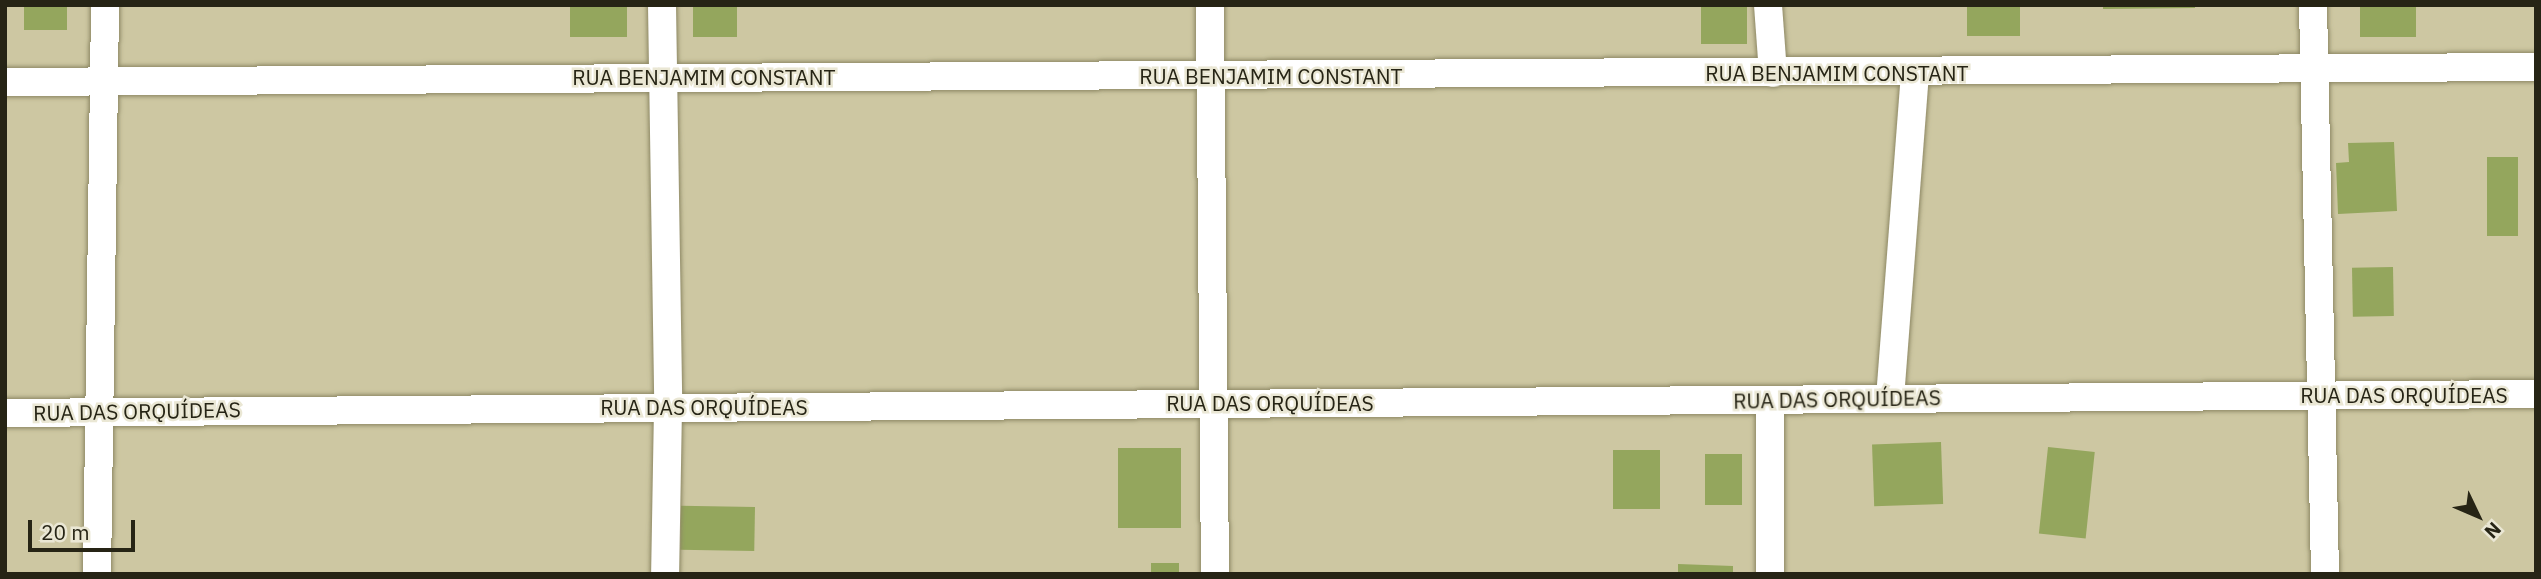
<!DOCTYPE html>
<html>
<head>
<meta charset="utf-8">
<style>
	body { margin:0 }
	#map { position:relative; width:2541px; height:579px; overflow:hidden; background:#cdc7a2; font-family:"IBM Plex Sans",sans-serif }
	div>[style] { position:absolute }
	.building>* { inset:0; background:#94a65d; transform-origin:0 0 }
	.roads { filter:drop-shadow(0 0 2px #8d8864) drop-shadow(0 0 2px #8d8864) }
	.minor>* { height:28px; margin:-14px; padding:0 14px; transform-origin:14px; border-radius:14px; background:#fff }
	span { translate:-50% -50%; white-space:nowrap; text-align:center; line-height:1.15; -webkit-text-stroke:5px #eae7d4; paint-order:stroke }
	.street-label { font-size:21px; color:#262415 }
	.frame { position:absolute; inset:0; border:7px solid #262415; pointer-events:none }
	.north { position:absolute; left:2443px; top:481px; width:70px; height:70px; -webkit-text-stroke:5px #eae7d4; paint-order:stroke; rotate:134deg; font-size:19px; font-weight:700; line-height:28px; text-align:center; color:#262415 }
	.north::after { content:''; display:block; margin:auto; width:24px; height:32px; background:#262415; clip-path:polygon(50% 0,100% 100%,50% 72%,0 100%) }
	.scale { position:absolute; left:28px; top:520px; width:107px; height:32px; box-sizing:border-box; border:4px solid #262415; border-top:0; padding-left:9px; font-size:21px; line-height:24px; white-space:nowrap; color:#262415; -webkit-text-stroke:5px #eae7d4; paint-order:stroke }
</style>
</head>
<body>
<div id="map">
	<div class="building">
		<div style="left:24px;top:5px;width:43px;height:25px"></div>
		<div style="left:570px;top:5px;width:57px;height:32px"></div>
		<div style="left:693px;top:5px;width:44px;height:32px"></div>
		<div style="left:1701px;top:5px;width:46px;height:39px"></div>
		<div style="left:1967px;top:5px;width:53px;height:31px"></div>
		<div style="clip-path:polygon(2103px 5px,2195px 5px,2195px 8px,2103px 9px)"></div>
		<div style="left:2360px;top:5px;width:56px;height:32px"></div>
		<div style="clip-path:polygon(2394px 142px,2397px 211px,2338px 214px,2336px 163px,2349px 162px,2348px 143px)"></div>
		<div style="left:2487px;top:157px;width:31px;height:79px"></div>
		<div style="left:2393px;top:267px;width:49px;height:41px;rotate:89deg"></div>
		<div style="left:1941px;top:442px;width:62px;height:69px;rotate:88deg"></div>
		<div style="left:2048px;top:447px;width:47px;height:87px;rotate:6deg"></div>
		<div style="left:1181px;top:448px;width:80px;height:63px;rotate:90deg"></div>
		<div style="left:1660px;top:450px;width:59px;height:47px;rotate:90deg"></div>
		<div style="left:1705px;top:454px;width:37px;height:51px"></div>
		<div style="left:755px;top:507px;width:44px;height:74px;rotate:91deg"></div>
		<div style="left:1179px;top:563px;width:11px;height:28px;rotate:90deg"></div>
		<div style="clip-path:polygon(1678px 564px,1733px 566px,1733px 574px,1678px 574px)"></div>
	</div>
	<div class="roads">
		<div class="minor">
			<div style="left:662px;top:5px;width:403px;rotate:89.1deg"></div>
			<div style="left:668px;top:408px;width:166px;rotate:91deg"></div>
			<div style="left:1210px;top:5px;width:569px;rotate:89.5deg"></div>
			<div style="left:1768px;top:5px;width:68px;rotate:85.8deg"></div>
			<div style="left:2313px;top:5px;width:569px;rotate:88.79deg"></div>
			<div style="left:5px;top:82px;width:2531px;rotate:-0.34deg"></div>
			<div style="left:1890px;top:398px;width:327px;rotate:-85.6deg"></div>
			<div style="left:5px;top:413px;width:2531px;rotate:-0.43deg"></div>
			<div style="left:97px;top:574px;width:569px;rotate:-89.19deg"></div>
			<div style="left:1770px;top:574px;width:173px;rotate:-90deg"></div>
		</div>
	</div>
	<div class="street-label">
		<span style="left:1837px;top:73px">RUA BENJAMIM CONSTANT</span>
		<span style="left:1271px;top:76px">RUA BENJAMIM CONSTANT</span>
		<span style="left:704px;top:77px">RUA BENJAMIM CONSTANT</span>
		<span style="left:2404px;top:395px">RUA DAS ORQUÍDEAS</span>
		<span style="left:1837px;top:399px;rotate:-1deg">RUA DAS ORQUÍDEAS</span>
		<span style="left:1270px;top:403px">RUA DAS ORQUÍDEAS</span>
		<span style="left:704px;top:407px">RUA DAS ORQUÍDEAS</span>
		<span style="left:137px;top:411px;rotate:-1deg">RUA DAS ORQUÍDEAS</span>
	</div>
	<div class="frame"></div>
	<div class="north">N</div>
	<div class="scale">20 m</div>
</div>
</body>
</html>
